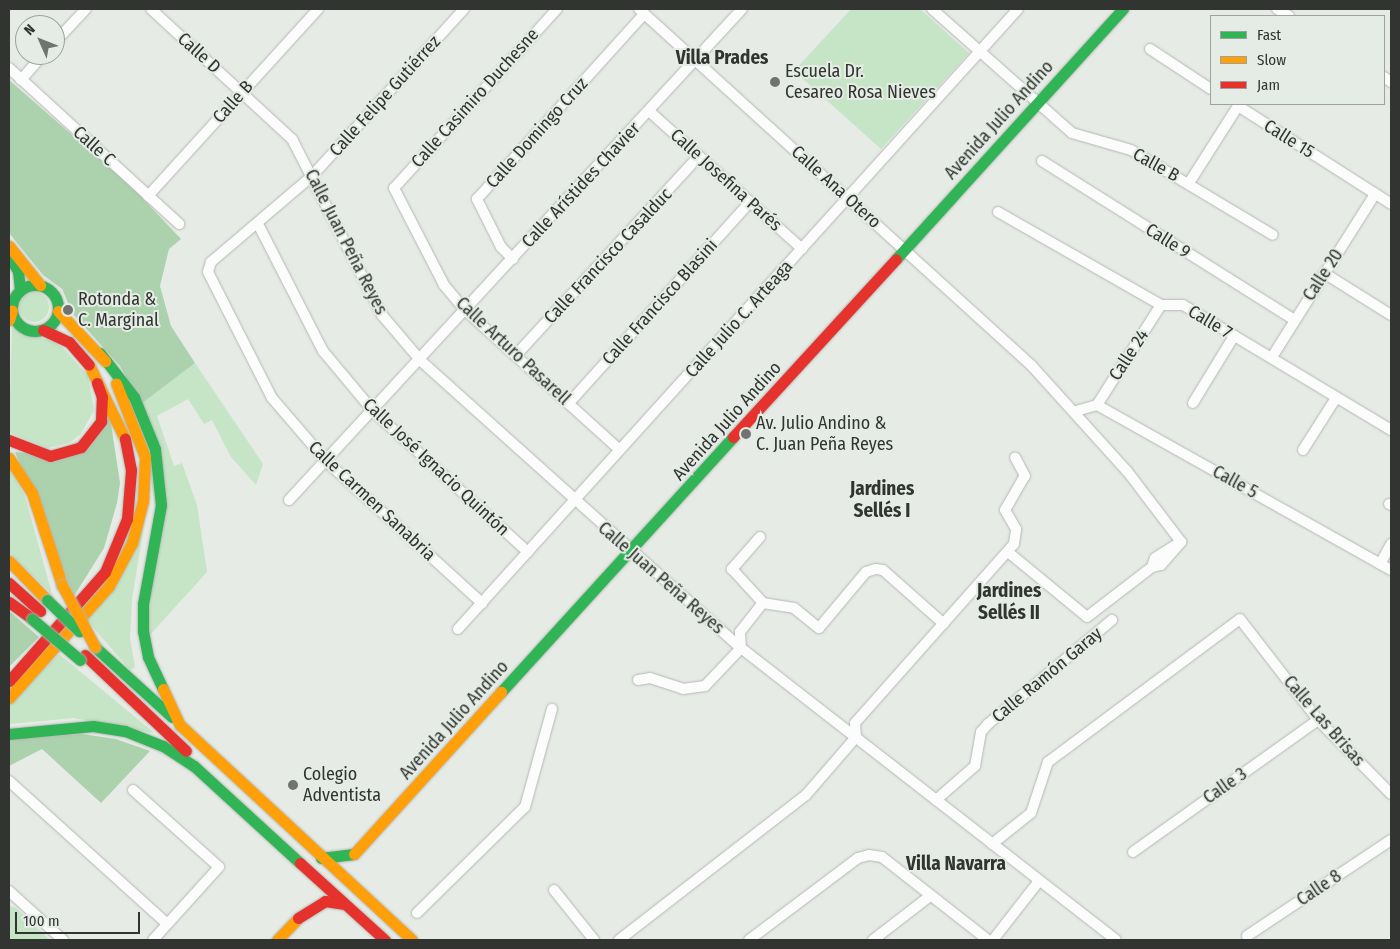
<!DOCTYPE html>
<html>
<head>
<meta charset="utf-8">
<style>
	body { margin:0 }
	#map { position:relative; width:1400px; height:949px; overflow:hidden; background:#e6ebe6; font-family:"Fira Sans Condensed",sans-serif }
	div>[style] { position:absolute }
	.green>* { inset:0; background:#c6e4c6 }
	.round { border-radius:50% }
	.forest>* { inset:0; background:#acd1ad }
	.roads { filter:drop-shadow(0 0 1px #b4b8b4) drop-shadow(0 0 1px #b4b8b4) }
	.street>* { height:10px; margin:-5px; padding:0 5px; transform-origin:5px; border-radius:5px; background:#fbfcfb }
	.fast>* { height:11px; margin:-5.5px; padding:0 5.5px; transform-origin:5.5px; border-radius:5.5px; background:#30b455 }
	.fast>.ring { margin:-5.5px; padding:0; box-sizing:content-box; background:none; border:11px solid #30b455; border-radius:50% }
	.slow>* { height:11px; margin:-5.5px; padding:0 5.5px; transform-origin:5.5px; border-radius:5.5px; background:#ff9f0a }
	.jam>* { height:11px; margin:-5.5px; padding:0 5.5px; transform-origin:5.5px; border-radius:5.5px; background:#e5322d }
	.bridges { filter:drop-shadow(0 0 1px #b4b8b4) drop-shadow(0 0 1px #b4b8b4) }
	.fast-bridge>* { height:11px; margin:-5.5px; padding:0 5.5px; transform-origin:5.5px; border-radius:5.5px; background:#30b455 }
	.slow-bridge>* { height:11px; margin:-5.5px; padding:0 5.5px; transform-origin:5.5px; border-radius:5.5px; background:#ff9f0a }
	.dots>* { width:14px; height:14px; translate:-50% -50%; box-sizing:border-box; border:2px solid #e5ece5; border-radius:50% }
	span { translate:-50% -50%; white-space:nowrap; text-align:center; line-height:1.15; -webkit-text-stroke:4px #e5ece5; paint-order:stroke }
	.street-label { font-size:18px; color:#313431 }
	.poi-label { font-size:18px; color:#313431 }
	.left { translate:0 -50%; text-align:left }
	.neighbourhood-label { font-size:19px; color:#313431; font-weight:700 }
	.frame { position:absolute; inset:0; border:10px solid #313431; pointer-events:none }
	.legend { position:absolute; left:1210px; top:15px; width:175px; height:90px; box-sizing:border-box; background:#e5ece5; border:1px solid #9da29d; margin:0; padding:6px 9px; list-style:none; font-size:15px; color:#313431 }
	.legend li { display:flex; align-items:center; gap:10px; height:25px }
	.legend b { width:25px; border:1px solid #9da29d }
	.north { position:absolute; left:15px; top:15px; width:50px; height:50px; box-sizing:border-box; background:#e5ece5; border:1px solid #9da29d; border-radius:50%; rotate:314deg; font-size:14px; font-weight:700; line-height:20px; text-align:center; color:#313431 }
	.north::after { content:''; display:block; margin:auto; width:18px; height:22px; background:#707470; clip-path:polygon(50% 0,100% 100%,50% 72%,0 100%) }
	.scale { position:absolute; left:15px; top:912px; width:125px; height:22px; box-sizing:border-box; border:2px solid #313431; border-top:0; padding-left:6px; font-size:15px; line-height:18px; white-space:nowrap; color:#313431; -webkit-text-stroke:4px #e5ece5; paint-order:stroke }
</style>
</head>
<body>
<div id="map">
	<div class="green">
		<div style="clip-path:polygon(851px 9px,920px 9px,969px 53px,881px 149px,794px 71px)"></div>
		<div class="round" style="left:19px;top:292px;width:30px;height:30px"></div>
		<div style="clip-path:polygon(12px 326px,22px 334px,51px 340px,62px 347px,88px 376px,94px 410px,81px 434px,69px 443px,47px 448px,9px 432px)"></div>
		<div style="clip-path:polygon(195px 363px,263px 464px,256px 485px,231px 457px,212px 420px,204px 424px,188px 399px,157px 416px,174px 466px,182px 463px,197px 505px,207px 572px,148px 637px,147px 612px,159px 539px,141px 404px)"></div>
		<div style="clip-path:polygon(9px 467px,25px 496px,52px 594px,9px 553px)"></div>
		<div style="clip-path:polygon(150px 489px,132px 599px,130px 638px,135px 667px,130px 670px,85px 618px)"></div>
		<div style="clip-path:polygon(59px 654px,152px 731px,153px 733px,74px 718px,9px 724px,9px 703px)"></div>
		<div style="clip-path:polygon(9px 906px,16px 908px,50px 940px,9px 940px)"></div>
	</div>
	<div class="forest">
		<div style="clip-path:polygon(9px 80px,132px 187px,181px 239px,169px 249px,160px 286px,171px 326px,195px 363px,141px 404px,120px 366px,73px 314px,62px 289px,43px 275px,9px 233px)"></div>
		<div style="clip-path:polygon(109px 411px,120px 483px,117px 503px,104px 548px,74px 596px,15px 452px,63px 456px)"></div>
		<div style="clip-path:polygon(9px 611px,39px 637px,9px 667px)"></div>
		<div style="clip-path:polygon(82px 734px,116px 739px,150px 751px,101px 803px,42px 749px,9px 766px,9px 739px)"></div>
	</div>
	<div class="roads">
		<div class="street">
			<div style="left:151px;top:9px;width:192px;rotate:42.7deg"></div>
			<div style="left:292px;top:139px;width:198px;rotate:62.9deg"></div>
			<div style="left:382px;top:315px;width:60px;rotate:49.7deg"></div>
			<div style="left:421px;top:361px;width:430px;rotate:41.9deg"></div>
			<div style="left:741px;top:648px;width:475px;rotate:37.9deg"></div>
			<div style="left:464px;top:9px;width:226px;rotate:132.3deg"></div>
			<div style="left:312px;top:176px;width:133px;rotate:139.6deg"></div>
			<div style="left:211px;top:262px;width:10px;rotate:107deg"></div>
			<div style="left:208px;top:272px;width:141px;rotate:63.1deg"></div>
			<div style="left:272px;top:398px;width:84px;rotate:49.3deg"></div>
			<div style="left:327px;top:462px;width:210px;rotate:42.3deg"></div>
			<div style="left:557px;top:9px;width:242px;rotate:132.3deg"></div>
			<div style="left:394px;top:188px;width:109px;rotate:62.7deg"></div>
			<div style="left:444px;top:285px;width:34px;rotate:50deg"></div>
			<div style="left:466px;top:311px;width:207px;rotate:42.1deg"></div>
			<div style="left:639px;top:9px;width:531px;rotate:42.25deg"></div>
			<div style="left:1032px;top:366px;width:142px;rotate:47.9deg"></div>
			<div style="left:1127px;top:471px;width:89px;rotate:52.7deg"></div>
			<div style="left:932px;top:9px;width:187px;rotate:41.5deg"></div>
			<div style="left:1072px;top:133px;width:61px;rotate:16.1deg"></div>
			<div style="left:1131px;top:150px;width:165px;rotate:30.9deg"></div>
			<div style="left:1277px;top:9px;width:14px;rotate:30deg"></div>
			<div style="left:55px;top:42px;width:45px;rotate:-46.8deg"></div>
			<div style="left:1150px;top:49px;width:73px;rotate:33.3deg"></div>
			<div style="left:9px;top:68px;width:231px;rotate:42.5deg"></div>
			<div style="left:1384px;top:77px;width:9px;rotate:36deg"></div>
			<div style="left:21px;top:80px;width:33px;rotate:-49deg"></div>
			<div style="left:649px;top:111px;width:206px;rotate:42deg"></div>
			<div style="left:1042px;top:161px;width:298px;rotate:32.2deg"></div>
			<div style="left:1189px;top:183px;width:91px;rotate:-57.5deg"></div>
			<div style="left:1238px;top:106px;width:182px;rotate:32.6deg"></div>
			<div style="left:148px;top:196px;width:253px;rotate:-47.7deg"></div>
			<div style="left:998px;top:212px;width:188px;rotate:29.7deg"></div>
			<div style="left:1161px;top:305px;width:22px"></div>
			<div style="left:1183px;top:305px;width:243px;rotate:31deg"></div>
			<div style="left:258px;top:224px;width:143px;rotate:62.9deg"></div>
			<div style="left:323px;top:351px;width:80px;rotate:50.1deg"></div>
			<div style="left:374px;top:412px;width:208px;rotate:42.3deg"></div>
			<div style="left:513px;top:259px;width:17px;rotate:-135deg"></div>
			<div style="left:501px;top:247px;width:54px;rotate:-116.6deg"></div>
			<div style="left:477px;top:199px;width:249px;rotate:-47.9deg"></div>
			<div style="left:1324px;top:273px;width:79px;rotate:32.1deg"></div>
			<div style="left:516px;top:355px;width:270px;rotate:-47.4deg"></div>
			<div style="left:1272px;top:357px;width:193px;rotate:-57.7deg"></div>
			<div style="left:569px;top:403px;width:270px;rotate:-48deg"></div>
			<div style="left:1193px;top:403px;width:79px;rotate:-58.5deg"></div>
			<div style="left:1097px;top:405px;width:119px;rotate:-57.4deg"></div>
			<div style="left:1076px;top:411px;width:22px;rotate:-16deg"></div>
			<div style="left:1097px;top:405px;width:337px;rotate:29.3deg"></div>
			<div style="left:1303px;top:450px;width:62px;rotate:-57.6deg"></div>
			<div style="left:289px;top:500px;width:668px;rotate:-47.31deg"></div>
			<div style="left:1389px;top:504px;width:2px;rotate:27deg"></div>
			<div style="left:760px;top:537px;width:43px;rotate:131.2deg"></div>
			<div style="left:732px;top:569px;width:46px;rotate:47.6deg"></div>
			<div style="left:1008px;top:552px;width:102px;rotate:39.4deg"></div>
			<div style="left:1087px;top:617px;width:82px;rotate:-37.6deg"></div>
			<div style="left:1152px;top:567px;width:9px;rotate:-13deg"></div>
			<div style="left:1161px;top:565px;width:30px;rotate:-49deg"></div>
			<div style="left:1380px;top:564px;width:23px;rotate:-61deg"></div>
			<div style="left:1152px;top:567px;width:9px;rotate:-72deg"></div>
			<div style="left:1155px;top:558px;width:31px;rotate:-32deg"></div>
			<div style="left:458px;top:629px;width:835px;rotate:-47.91deg"></div>
			<div style="left:638px;top:680px;width:12px;rotate:-9deg"></div>
			<div style="left:650px;top:678px;width:35px;rotate:18deg"></div>
			<div style="left:683px;top:689px;width:22px;rotate:-8deg"></div>
			<div style="left:705px;top:686px;width:52px;rotate:-46.5deg"></div>
			<div style="left:741px;top:648px;width:16px;rotate:-94deg"></div>
			<div style="left:740px;top:632px;width:37px;rotate:-52deg"></div>
			<div style="left:763px;top:603px;width:31px;rotate:9deg"></div>
			<div style="left:794px;top:608px;width:32px;rotate:39deg"></div>
			<div style="left:819px;top:628px;width:73px;rotate:-50deg"></div>
			<div style="left:866px;top:572px;width:10px;rotate:-17deg"></div>
			<div style="left:876px;top:569px;width:7px;rotate:8deg"></div>
			<div style="left:883px;top:570px;width:81px;rotate:41.5deg"></div>
			<div style="left:9px;top:781px;width:213px;rotate:42.1deg"></div>
			<div style="left:133px;top:790px;width:115px;rotate:41.8deg"></div>
			<div style="left:219px;top:867px;width:98px;rotate:132.1deg"></div>
			<div style="left:936px;top:800px;width:52px;rotate:-41.1deg"></div>
			<div style="left:975px;top:766px;width:35px;rotate:-80deg"></div>
			<div style="left:981px;top:732px;width:11px;rotate:-49deg"></div>
			<div style="left:988px;top:724px;width:162px;rotate:-40deg"></div>
			<div style="left:992px;top:844px;width:50px;rotate:-38.5deg"></div>
			<div style="left:1031px;top:813px;width:54px;rotate:-71.6deg"></div>
			<div style="left:1048px;top:762px;width:239px;rotate:-36.7deg"></div>
			<div style="left:1240px;top:619px;width:128px;rotate:52.3deg"></div>
			<div style="left:1318px;top:720px;width:104px;rotate:45.4deg"></div>
			<div style="left:1133px;top:852px;width:227px;rotate:-35.5deg"></div>
			<div style="left:554px;top:890px;width:64px;rotate:51.3deg"></div>
			<div style="left:9px;top:891px;width:73px;rotate:42.2deg"></div>
			<div style="left:417px;top:913px;width:151px;rotate:-44.5deg"></div>
			<div style="left:525px;top:807px;width:102px;rotate:-74.6deg"></div>
			<div style="left:1247px;top:936px;width:173px;rotate:-33.7deg"></div>
			<div style="left:619px;top:940px;width:237px;rotate:-37.8deg"></div>
			<div style="left:806px;top:795px;width:77px;rotate:-49.2deg"></div>
			<div style="left:856px;top:737px;width:14px;rotate:-94deg"></div>
			<div style="left:855px;top:723px;width:239px;rotate:-48.4deg"></div>
			<div style="left:1014px;top:544px;width:15px;rotate:-82deg"></div>
			<div style="left:1016px;top:529px;width:22px;rotate:-120deg"></div>
			<div style="left:1005px;top:510px;width:39px;rotate:-60deg"></div>
			<div style="left:1025px;top:476px;width:21px;rotate:-118deg"></div>
			<div style="left:749px;top:940px;width:136px;rotate:-37deg"></div>
			<div style="left:858px;top:858px;width:11px;rotate:-15deg"></div>
			<div style="left:869px;top:855px;width:13px;rotate:9deg"></div>
			<div style="left:882px;top:857px;width:135px;rotate:38.1deg"></div>
			<div style="left:873px;top:940px;width:72px;rotate:-37.7deg"></div>
			<div style="left:993px;top:940px;width:75px;rotate:-52.1deg"></div>
		</div>
		<div class="fast">
			<div style="left:9px;top:256px;width:17px;rotate:59deg"></div>
			<div style="left:18px;top:271px;width:19px;rotate:84deg"></div>
			<div style="left:896px;top:259px;width:338px;rotate:-47.8deg"></div>
			<div class="ring" style="left:12px;top:285px;width:35px;height:35px"></div>
			<div style="left:100px;top:353px;width:56px;rotate:52.3deg"></div>
			<div style="left:134px;top:397px;width:56px;rotate:68deg"></div>
			<div style="left:155px;top:449px;width:56px;rotate:83.9deg"></div>
			<div style="left:161px;top:505px;width:101px;rotate:100.3deg"></div>
			<div style="left:143px;top:604px;width:27px;rotate:90deg"></div>
			<div style="left:143px;top:631px;width:26px;rotate:79deg"></div>
			<div style="left:148px;top:657px;width:35px;rotate:65deg"></div>
			<div style="left:95px;top:647px;width:104px;rotate:42.3deg"></div>
			<div style="left:501px;top:692px;width:345px;rotate:-47.7deg"></div>
			<div style="left:9px;top:734px;width:84px;rotate:-5.4deg"></div>
			<div style="left:93px;top:726px;width:32px;rotate:9deg"></div>
			<div style="left:125px;top:731px;width:41px;rotate:21.5deg"></div>
			<div style="left:163px;top:746px;width:37px;rotate:33deg"></div>
			<div style="left:194px;top:766px;width:144px;rotate:42.5deg"></div>
			<div style="left:321px;top:858px;width:33px;rotate:-7deg"></div>
		</div>
		<div class="slow">
			<div style="left:9px;top:246px;width:50px;rotate:51.5deg"></div>
			<div style="left:58px;top:311px;width:69px;rotate:46.8deg"></div>
			<div style="left:9px;top:320px;width:10px;rotate:-73deg"></div>
			<div style="left:89px;top:365px;width:82px;rotate:64.1deg"></div>
			<div style="left:9px;top:458px;width:42px;rotate:56.7deg"></div>
			<div style="left:32px;top:493px;width:97px;rotate:71.9deg"></div>
			<div style="left:9px;top:561px;width:54px;rotate:45.7deg"></div>
			<div style="left:163px;top:689px;width:40px;rotate:65deg"></div>
			<div style="left:180px;top:725px;width:316px;rotate:42.8deg"></div>
			<div style="left:9px;top:698px;width:150px;rotate:-48.2deg"></div>
			<div style="left:109px;top:586px;width:49px;rotate:-61.9deg"></div>
			<div style="left:132px;top:543px;width:43px;rotate:-75.3deg"></div>
			<div style="left:143px;top:501px;width:44px;rotate:-87.4deg"></div>
			<div style="left:145px;top:457px;width:79px;rotate:-111.4deg"></div>
			<div style="left:354px;top:854px;width:219px;rotate:-47.8deg"></div>
			<div style="left:277px;top:940px;width:30px;rotate:-46deg"></div>
		</div>
		<div class="jam">
			<div style="left:43px;top:330px;width:29px;rotate:25deg"></div>
			<div style="left:69px;top:342px;width:30px;rotate:49deg"></div>
			<div style="left:733px;top:437px;width:241px;rotate:-47.5deg"></div>
			<div style="left:9px;top:440px;width:44px;rotate:21.3deg"></div>
			<div style="left:50px;top:456px;width:32px;rotate:-16deg"></div>
			<div style="left:81px;top:447px;width:33px;rotate:-52deg"></div>
			<div style="left:101px;top:421px;width:24px;rotate:-88deg"></div>
			<div style="left:102px;top:397px;width:15px;rotate:-110deg"></div>
			<div style="left:9px;top:583px;width:42px;rotate:42.1deg"></div>
			<div style="left:9px;top:602px;width:29px;rotate:36deg"></div>
			<div style="left:85px;top:655px;width:139px;rotate:43.5deg"></div>
			<div style="left:9px;top:681px;width:145px;rotate:-48.6deg"></div>
			<div style="left:105px;top:572px;width:57px;rotate:-67.5deg"></div>
			<div style="left:127px;top:519px;width:49px;rotate:-85.3deg"></div>
			<div style="left:131px;top:470px;width:32px;rotate:-101deg"></div>
			<div style="left:300px;top:863px;width:115px;rotate:42.2deg"></div>
			<div style="left:298px;top:918px;width:32px;rotate:-32deg"></div>
			<div style="left:325px;top:901px;width:20px;rotate:9deg"></div>
		</div>
	</div>
	<div class="bridges">
		<div class="fast-bridge">
			<div style="left:47px;top:600px;width:45px;rotate:44.1deg"></div>
			<div style="left:32px;top:619px;width:63px;rotate:40.5deg"></div>
		</div>
		<div class="slow-bridge">
			<div style="left:62px;top:585px;width:70px;rotate:62deg"></div>
		</div>
	</div>
	<div class="dots">
		<div style="left:775px;top:82px;background:#707470"></div>
		<div style="left:68px;top:310px;background:#707470"></div>
		<div style="left:746px;top:434px;background:#707470"></div>
		<div style="left:293px;top:785px;background:#707470"></div>
	</div>
	<div class="street-label">
		<span style="left:199px;top:53px;rotate:42deg">Calle D</span>
		<span style="left:385px;top:96px;rotate:-48deg">Calle Felipe Gutiérrez</span>
		<span style="left:475px;top:98px;rotate:-48deg">Calle Casimiro Duchesne</span>
		<span style="left:233px;top:102px;rotate:-48deg">Calle B</span>
		<span style="left:999px;top:120px;rotate:-48deg">Avenida Julio Andino</span>
		<span style="left:537px;top:133px;rotate:-48deg">Calle Domingo Cruz</span>
		<span style="left:1289px;top:139px;rotate:32deg">Calle 15</span>
		<span style="left:94px;top:146px;rotate:42deg">Calle C</span>
		<span style="left:1156px;top:165px;rotate:29deg">Calle B</span>
		<span style="left:726px;top:180px;rotate:42deg">Calle Josefina Parés</span>
		<span style="left:581px;top:185px;rotate:-47deg">Calle Arístides Chavier</span>
		<span style="left:836px;top:187px;rotate:42deg">Calle Ana Otero</span>
		<span style="left:1168px;top:241px;rotate:32deg">Calle 9</span>
		<span style="left:346px;top:242px;rotate:63deg">Calle Juan Peña Reyes</span>
		<span style="left:608px;top:256px;rotate:-47deg">Calle Francisco Casalduc</span>
		<span style="left:1323px;top:275px;rotate:-57deg">Calle 20</span>
		<span style="left:660px;top:302px;rotate:-48deg">Calle Francisco Blasini</span>
		<span style="left:739px;top:319px;rotate:-48deg">Calle Julio C. Arteaga</span>
		<span style="left:1210px;top:322px;rotate:31deg">Calle 7</span>
		<span style="left:513px;top:351px;rotate:43deg">Calle Arturo Pasarell</span>
		<span style="left:1129px;top:355px;rotate:-57deg">Calle 24</span>
		<span style="left:727px;top:421px;rotate:-48deg">Avenida Julio Andino</span>
		<span style="left:436px;top:467px;rotate:43deg">Calle José Ignacio Quintón</span>
		<span style="left:1235px;top:482px;rotate:29deg">Calle 5</span>
		<span style="left:372px;top:501px;rotate:43deg">Calle Carmen Sanabria</span>
		<span style="left:661px;top:578px;rotate:41deg">Calle Juan Peña Reyes</span>
		<span style="left:1047px;top:675px;rotate:-40deg">Calle Ramón Garay</span>
		<span style="left:454px;top:720px;rotate:-48deg">Avenida Julio Andino</span>
		<span style="left:1324px;top:721px;rotate:49deg">Calle Las Brisas</span>
		<span style="left:1225px;top:786px;rotate:-35deg">Calle 3</span>
		<span style="left:1319px;top:888px;rotate:-34deg">Calle 8</span>
	</div>
	<div class="poi-label">
		<span class="left" style="left:785px;top:82px">Escuela Dr.<br>Cesareo Rosa Nieves</span>
		<span class="left" style="left:78px;top:310px">Rotonda &amp;<br>C. Marginal</span>
		<span class="left" style="left:756px;top:434px">Av. Julio Andino &amp;<br>C. Juan Peña Reyes</span>
		<span class="left" style="left:303px;top:785px">Colegio<br>Adventista</span>
	</div>
	<div class="neighbourhood-label">
		<span style="left:722px;top:58px">Villa Prades</span>
		<span style="left:882px;top:500px">Jardines<br>Sellés I</span>
		<span style="left:1009px;top:602px">Jardines<br>Sellés II</span>
		<span style="left:956px;top:864px">Villa Navarra</span>
	</div>
	<div class="frame"></div>
	<ul class="legend">
	<li><b style="height:6px;background:#30b455"></b>Fast</li>
	<li><b style="height:6px;background:#ff9f0a"></b>Slow</li>
	<li><b style="height:6px;background:#e5322d"></b>Jam</li>
	</ul>
	<div class="north">N</div>
	<div class="scale">100 m</div>
</div>
</body>
</html>
